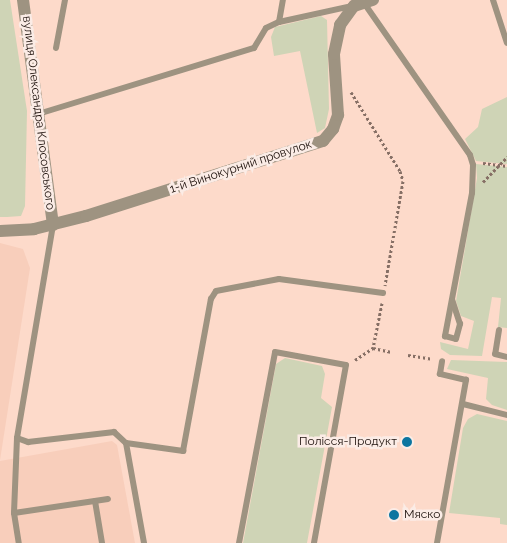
<!DOCTYPE html>
<meta charset="utf-8">
<style>
body{margin:0}
#map{position:relative;width:507px;height:543px;overflow:hidden;background:#fddaca;font-family:Raleway,sans-serif}
div>[style]{position:absolute}
.built>*{inset:0;background:#f8cebb}
.green>*{inset:0;background:#cfd4b6}
.path>*{height:3px;margin-top:-1.5px;transform-origin:0;background:repeating-linear-gradient(90deg,#866f65 0 2.5px,transparent 0 5px)}
.lane>*{height:6px;margin:-3px;padding:0 3px;transform-origin:3px;border-radius:3px;background:#9e9381}
.street>*{height:12px;margin:-6px;padding:0 6px;transform-origin:6px;border-radius:6px;background:#9e9381}
.dots>*{width:14px;height:14px;translate:-50% -50%;box-sizing:border-box;border:2px solid #fbece6;border-radius:50%}
span{translate:-50% -50%;white-space:nowrap;text-align:center;line-height:1.15;-webkit-text-stroke:5px #fbece6;paint-order:stroke}
.street-label{font-size:12px;color:#1c100b}
.poi-label{font-size:12px;color:#1c100b}
.right{translate:-100% -50%;text-align:right}
.left{translate:0 -50%;text-align:left}
</style>
<div id="map">
<div class="built">
<i style="clip-path:polygon(0 243px,23px 249px,30px 268px,0 460px)"></i>
<i style="clip-path:polygon(112px 441px,117px 445px,135px 543px,0 543px,0 461px)"></i>
</div>
<div class="green">
<i style="clip-path:polygon(0 0,10px 0,27px 111px,25px 206px,21px 216px,7px 217px,0 217px)"></i>
<i style="clip-path:polygon(321px 16px,327px 20px,329px 109px,325px 128px,317px 133px,300px 51px,274px 56px,271px 37px,275px 27px)"></i>
<i style="clip-path:polygon(507px 97px,507px 164px,476px 161px,465px 139px,478px 127px,482px 109px)"></i>
<i style="clip-path:polygon(476px 164px,507px 167px,507px 328px,498px 327px,501px 298px,492px 297px,482px 356px,450px 355px,441px 349px,440px 342px,468px 349px,474px 321px,461px 316px,456px 301px,477px 178px)"></i>
<i style="clip-path:polygon(285px 358px,322px 366px,325px 374px,321px 398px,332px 407px,307px 543px,243px 543px,276px 364px)"></i>
<i style="clip-path:polygon(451px 360px,507px 362px,507px 410px,492px 405px,486px 399px,488px 378px,447px 369px)"></i>
<i style="clip-path:polygon(477px 414px,507px 421px,507px 525px,500px 524px,500px 518px,449px 513px,463px 428px,468px 419px)"></i>
</div>
<div class="path">
<i style="left:351px;top:92px;width:93px;rotate:58.2deg"></i>
<i style="left:400px;top:171px;width:10px;rotate:73deg"></i>
<i style="left:403px;top:181px;width:106px;rotate:99.8deg"></i>
<i style="left:483px;top:163px;width:24px;rotate:7deg"></i>
<i style="left:483px;top:182px;width:35px;rotate:-46deg"></i>
<i style="left:382px;top:303px;width:46px;rotate:101.3deg"></i>
<i style="left:373px;top:348px;width:19px;rotate:12deg"></i>
<i style="left:408px;top:355px;width:24px;rotate:9deg"></i>
<i style="left:355px;top:360px;width:22px;rotate:-34deg"></i>
</div>
<div class="lane">
<i style="left:493px;top:0;width:45px;rotate:72deg"></i>
<i style="left:364px;top:3px;width:185px;rotate:55.1deg"></i>
<i style="left:470px;top:155px;width:10px;rotate:73deg"></i>
<i style="left:473px;top:165px;width:28px;rotate:92deg"></i>
<i style="left:472px;top:193px;width:146px;rotate:100.7deg"></i>
<i style="left:445px;top:336px;width:11px;rotate:15deg"></i>
<i style="left:456px;top:339px;width:16px;rotate:-75deg"></i>
<i style="left:460px;top:324px;width:25px;rotate:-108deg"></i>
<i style="left:279px;top:22px;width:22px;rotate:-80deg"></i>
<i style="left:56px;top:48px;width:49px;rotate:-79.4deg"></i>
<i style="left:38px;top:114px;width:226px;rotate:-17deg"></i>
<i style="left:254px;top:48px;width:23px;rotate:-59deg"></i>
<i style="left:266px;top:28px;width:14px;rotate:-25deg"></i>
<i style="left:279px;top:22px;width:75px;rotate:-12.4deg"></i>
<i style="left:53px;top:225px;width:216px;rotate:99.6deg"></i>
<i style="left:17px;top:438px;width:75px;rotate:92.3deg"></i>
<i style="left:14px;top:513px;width:95px;rotate:-8.5deg"></i>
<i style="left:499px;top:330px;width:24px;rotate:99deg"></i>
<i style="left:495px;top:354px;width:12px;rotate:14deg"></i>
<i style="left:463px;top:404px;width:45px;rotate:14deg"></i>
<i style="left:17px;top:438px;width:12px;rotate:20deg"></i>
<i style="left:28px;top:442px;width:87px;rotate:-6.6deg"></i>
<i style="left:114px;top:432px;width:16px;rotate:43deg"></i>
<i style="left:126px;top:443px;width:102px;rotate:79.8deg"></i>
<i style="left:126px;top:443px;width:58px;rotate:8deg"></i>
<i style="left:183px;top:451px;width:155px;rotate:-79.6deg"></i>
<i style="left:211px;top:299px;width:9px;rotate:-58deg"></i>
<i style="left:216px;top:291px;width:64px;rotate:-10.8deg"></i>
<i style="left:279px;top:279px;width:105px;rotate:7.7deg"></i>
<i style="left:95px;top:501px;width:43px;rotate:80.5deg"></i>
<i style="left:14px;top:513px;width:30px;rotate:81deg"></i>
<i style="left:239px;top:543px;width:194px;rotate:-79.3deg"></i>
<i style="left:275px;top:352px;width:72px;rotate:10.4deg"></i>
<i style="left:346px;top:365px;width:181px;rotate:100.2deg"></i>
<i style="left:437px;top:543px;width:166px;rotate:-79.9deg"></i>
<i style="left:466px;top:380px;width:27px;rotate:-167deg"></i>
<i style="left:440px;top:374px;width:13px;rotate:-81deg"></i>
</div>
<div class="street">
<i style="left:23px;top:0;width:227px;rotate:82.4deg"></i>
<i style="left:0;top:231px;width:34px;rotate:-3deg"></i>
<i style="left:34px;top:229px;width:54px;rotate:-14deg"></i>
<i style="left:86px;top:216px;width:249px;rotate:-17.6deg"></i>
<i style="left:323px;top:141px;width:16px;rotate:-50deg"></i>
<i style="left:333px;top:129px;width:15px;rotate:-70deg"></i>
<i style="left:338px;top:115px;width:61px;rotate:-93.8deg"></i>
<i style="left:334px;top:54px;width:30px;rotate:-78deg"></i>
<i style="left:340px;top:25px;width:24px;rotate:-54deg"></i>
<i style="left:354px;top:6px;width:20px;rotate:-18deg"></i>
</div>
<div class="dots">
<i style="left:407px;top:442px;background:#0c75a0"></i>
<i style="left:394px;top:515px;background:#0c75a0"></i>
</div>
<div class="street-label">
<span style="left:38px;top:113px;rotate:83deg">вулиця Олександра Клосовського</span>
<span style="left:241px;top:167px;rotate:-18deg">1-й Винокурний провулок</span>
</div>
<div class="poi-label">
<span class="right" style="left:397px;top:442px">Полісся-Продукт</span>
<span class="left" style="left:404px;top:515px">Мяско</span>
</div>
</div>
